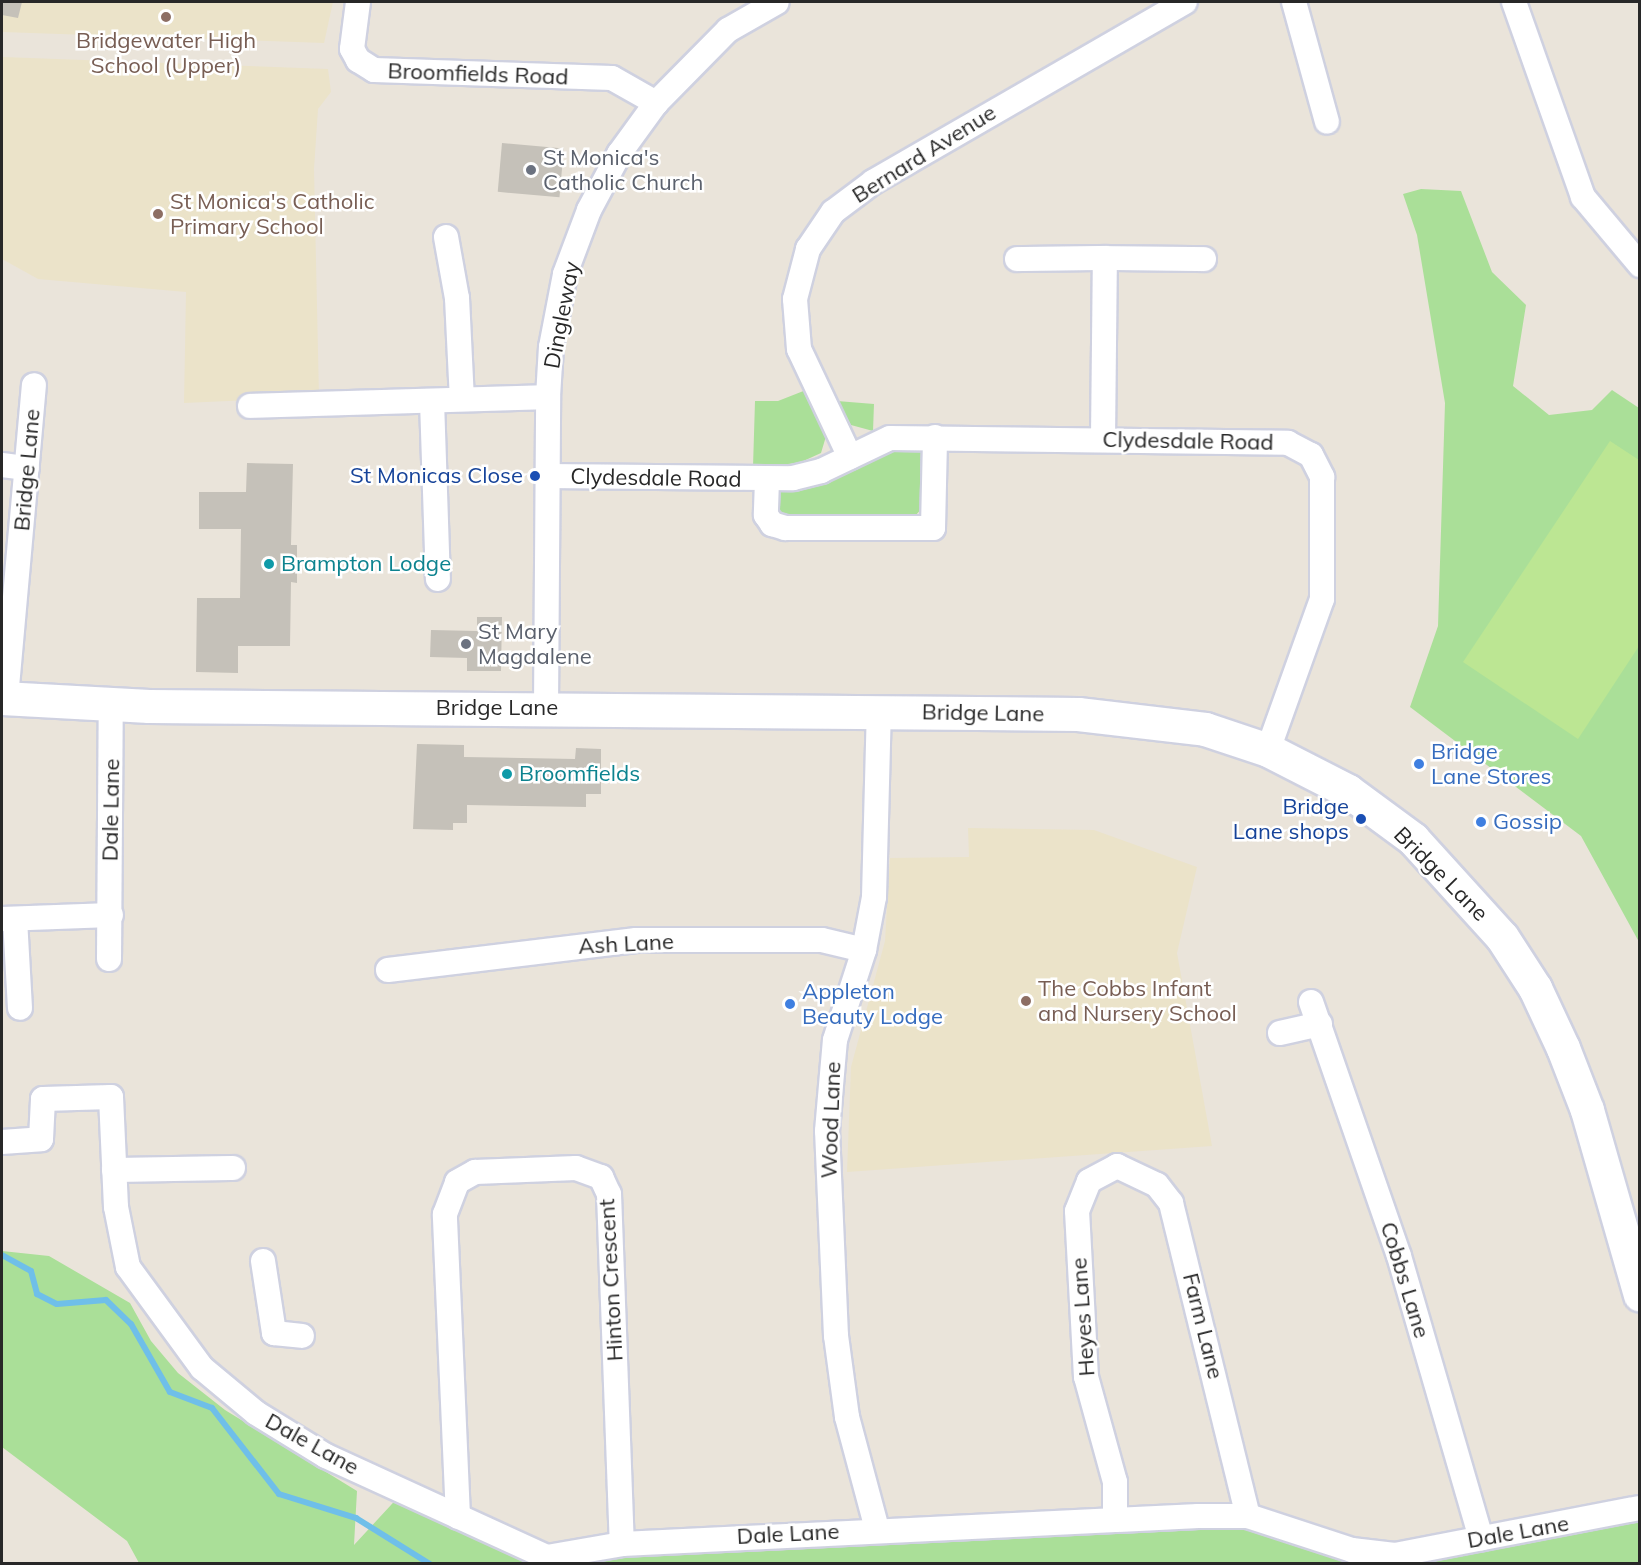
<!DOCTYPE html>
<style>
body{margin:0}
#map{position:relative;width:1641px;height:1565px;overflow:hidden;background:#eae4da;font-family:Mulish,sans-serif}
div>[style]{position:absolute}
.education>*{inset:0;background:#ebe3c9}
.green>*{inset:0;background:#aadf98}
.pitch>*{inset:0;background:#bce693}
.stream>*{height:6px;margin:-3px;padding:0 3px;transform-origin:3px;border-radius:3px;background:#6fbfe9}
.building>*{inset:0;background:#c5c1b9;transform-origin:0 0}
.roads{filter:drop-shadow(2px 0 #cfd1e0) drop-shadow(-2px 0 #cfd1e0) drop-shadow(0 2px #cfd1e0) drop-shadow(0 -2px #cfd1e0)}
.street>*{height:24px;margin:-12px;padding:0 12px;transform-origin:12px;border-radius:12px;background:#fff}
.secondary>*{height:33px;margin:-16.5px;padding:0 16.5px;transform-origin:16.5px;border-radius:16.5px;background:#fff}
.dots>*{width:16px;height:16px;translate:-50% -50%;box-sizing:border-box;border:3px solid #fff;border-radius:50%}
span{translate:-50% -50%;white-space:nowrap;text-align:center;line-height:1.15;-webkit-text-stroke:5px #fff;paint-order:stroke}
.education-label{font-size:22px;color:#785e54}
.left{translate:0 -50%;text-align:left}
.street-label{font-size:22px;color:#282828}
.worship-label{font-size:22px;color:#5b616d}
.transit-label{font-size:22px;color:#164399}
.right{translate:-100% -50%;text-align:right}
.culture-label{font-size:22px;color:#0d838f}
.shop-label{font-size:22px;color:#366cbe}
.frame{position:absolute;inset:0;border:3px solid #282828;pointer-events:none}
</style>
<div id="map">
<div class="education">
<i style="clip-path:polygon(2px 2px,333px 2px,324px 43px,2px 32px)"></i>
<i style="clip-path:polygon(2px 57px,328px 69px,331px 92px,318px 109px,314px 169px,319px 397px,184px 403px,186px 292px,38px 279px,2px 259px)"></i>
<i style="clip-path:polygon(968px 828px,1094px 830px,1197px 867px,1177px 953px,1212px 1146px,847px 1172px,851px 1067px,885px 941px,890px 858px,969px 857px)"></i>
</div>
<div class="green">
<i style="clip-path:polygon(1421px 189px,1461px 191px,1492px 272px,1526px 305px,1513px 386px,1549px 415px,1592px 410px,1612px 390px,1639px 408px,1639px 942px,1581px 836px,1410px 707px,1438px 626px,1445px 403px,1417px 235px,1403px 194px)"></i>
<i style="clip-path:polygon(806px 390px,827px 433px,821px 453px,799px 463px,753px 467px,755px 401px,778px 401px)"></i>
<i style="clip-path:polygon(837px 401px,874px 404px,873px 431px,851px 425px)"></i>
<i style="clip-path:polygon(898px 449px,924px 449px,924px 506px,915px 516px,790px 517px,778px 510px,775px 493px,816px 484px)"></i>
<i style="clip-path:polygon(2px 1251px,49px 1256px,130px 1303px,151px 1341px,178px 1373px,225px 1410px,357px 1491px,354px 1545px,403px 1492px,547px 1557px,1198px 1516px,1352px 1550px,1639px 1507px,1639px 1563px,139px 1563px,127px 1541px,2px 1447px)"></i>
</div>
<div class="pitch">
<i style="clip-path:polygon(1610px 441px,1639px 460px,1639px 646px,1578px 739px,1463px 662px)"></i>
</div>
<div class="stream">
<i style="left:2px;top:1255px;width:33px;rotate:29deg"></i>
<i style="left:31px;top:1271px;width:24px;rotate:75deg"></i>
<i style="left:37px;top:1294px;width:22px;rotate:27deg"></i>
<i style="left:57px;top:1304px;width:49px;rotate:-4.7deg"></i>
<i style="left:106px;top:1300px;width:35px;rotate:44deg"></i>
<i style="left:131px;top:1324px;width:78px;rotate:60.2deg"></i>
<i style="left:170px;top:1392px;width:45px;rotate:20.9deg"></i>
<i style="left:212px;top:1408px;width:109px;rotate:52.1deg"></i>
<i style="left:279px;top:1494px;width:81px;rotate:17.3deg"></i>
<i style="left:356px;top:1518px;width:87px;rotate:31.9deg"></i>
</div>
<div class="building">
<i style="clip-path:polygon(2px 2px,22px 2px,18px 18px,2px 15px)"></i>
<i style="left:502px;top:143px;width:62px;height:49px;rotate:5deg"></i>
<i style="clip-path:polygon(247px 463px,293px 464px,291px 545px,297px 545px,297px 583px,291px 582px,290px 646px,238px 646px,238px 673px,196px 672px,197px 598px,240px 598px,241px 529px,199px 529px,199px 492px,246px 492px)"></i>
<i style="clip-path:polygon(477px 617px,502px 617px,501px 671px,467px 671px,467px 658px,430px 657px,431px 630px,477px 631px)"></i>
<i style="clip-path:polygon(417px 744px,464px 745px,464px 757px,575px 759px,576px 748px,601px 749px,601px 794px,586px 794px,586px 807px,467px 805px,467px 823px,453px 823px,453px 830px,413px 829px)"></i>
</div>
<div class="roads">
<div class="street">
<i style="left:358px;top:2px;width:47px;rotate:97.3deg"></i>
<i style="left:352px;top:49px;width:13px;rotate:61deg"></i>
<i style="left:358px;top:60px;width:19px;rotate:32deg"></i>
<i style="left:374px;top:70px;width:238px;rotate:1.9deg"></i>
<i style="left:612px;top:78px;width:51px;rotate:29.6deg"></i>
<i style="left:1294px;top:2px;width:124px;rotate:74.6deg"></i>
<i style="left:1514px;top:2px;width:207px;rotate:70.5deg"></i>
<i style="left:1583px;top:197px;width:89px;rotate:50deg"></i>
<i style="left:446px;top:237px;width:62px;rotate:79.8deg"></i>
<i style="left:457px;top:298px;width:101px;rotate:87.2deg"></i>
<i style="left:1017px;top:259px;width:88px;rotate:-0.7deg"></i>
<i style="left:432px;top:401px;width:178px;rotate:88.1deg"></i>
<i style="left:250px;top:406px;width:298px;rotate:-1.7deg"></i>
<i style="left:1103px;top:439px;width:181px;rotate:-89.4deg"></i>
<i style="left:1105px;top:258px;width:99px;rotate:0.6deg"></i>
<i style="left:850px;top:457px;width:119px;rotate:-115.3deg"></i>
<i style="left:799px;top:349px;width:50px;rotate:-94.6deg"></i>
<i style="left:795px;top:299px;width:52px;rotate:-75.4deg"></i>
<i style="left:808px;top:249px;width:45px;rotate:-56deg"></i>
<i style="left:833px;top:212px;width:50px;rotate:-36.9deg"></i>
<i style="left:873px;top:182px;width:360px;rotate:-30deg"></i>
<i style="left:2px;top:465px;width:25px;rotate:7deg"></i>
<i style="left:546px;top:476px;width:247px;rotate:0.5deg"></i>
<i style="left:793px;top:478px;width:29px;rotate:-14deg"></i>
<i style="left:821px;top:471px;width:76px;rotate:-25.6deg"></i>
<i style="left:890px;top:438px;width:398px;rotate:0.7deg"></i>
<i style="left:1288px;top:443px;width:26px;rotate:28deg"></i>
<i style="left:1311px;top:455px;width:25px;rotate:63deg"></i>
<i style="left:1322px;top:477px;width:122px;rotate:90deg"></i>
<i style="left:1322px;top:599px;width:160px;rotate:109.7deg"></i>
<i style="left:767px;top:480px;width:35px;rotate:92deg"></i>
<i style="left:766px;top:515px;width:11px;rotate:56deg"></i>
<i style="left:772px;top:524px;width:14px;rotate:17deg"></i>
<i style="left:785px;top:528px;width:148px"></i>
<i style="left:933px;top:528px;width:91px;rotate:-88.7deg"></i>
<i style="left:6px;top:698px;width:314px;rotate:-84.9deg"></i>
<i style="left:546px;top:708px;width:311px;rotate:-89.6deg"></i>
<i style="left:548px;top:397px;width:50px;rotate:-86.6deg"></i>
<i style="left:551px;top:347px;width:74px;rotate:-79.1deg"></i>
<i style="left:565px;top:274px;width:68px;rotate:-69.4deg"></i>
<i style="left:589px;top:210px;width:64px;rotate:-61.8deg"></i>
<i style="left:619px;top:154px;width:63px;rotate:-54deg"></i>
<i style="left:656px;top:103px;width:103px;rotate:-45.4deg"></i>
<i style="left:728px;top:30px;width:56px;rotate:-29.7deg"></i>
<i style="left:2px;top:919px;width:109px;rotate:-2.1deg"></i>
<i style="left:15px;top:919px;width:89px;rotate:86.8deg"></i>
<i style="left:109px;top:959px;width:255px;rotate:-89.6deg"></i>
<i style="left:388px;top:970px;width:250px;rotate:-6.9deg"></i>
<i style="left:636px;top:940px;width:186px"></i>
<i style="left:822px;top:940px;width:43px;rotate:13.4deg"></i>
<i style="left:1311px;top:1002px;width:269px;rotate:70.9deg"></i>
<i style="left:1399px;top:1256px;width:294px;rotate:73.8deg"></i>
<i style="left:1280px;top:1033px;width:41px;rotate:-12.7deg"></i>
<i style="left:2px;top:1142px;width:39px;rotate:-4deg"></i>
<i style="left:41px;top:1139px;width:40px;rotate:-87.1deg"></i>
<i style="left:43px;top:1099px;width:68px;rotate:-1.7deg"></i>
<i style="left:111px;top:1097px;width:110px;rotate:87.4deg"></i>
<i style="left:116px;top:1207px;width:61px;rotate:78.7deg"></i>
<i style="left:128px;top:1267px;width:125px;rotate:53.8deg"></i>
<i style="left:202px;top:1368px;width:70px;rotate:39.8deg"></i>
<i style="left:256px;top:1413px;width:82px;rotate:31.6deg"></i>
<i style="left:326px;top:1456px;width:243px;rotate:24.6deg"></i>
<i style="left:547px;top:1557px;width:76px;rotate:-9.8deg"></i>
<i style="left:622px;top:1544px;width:577px;rotate:-2.78deg"></i>
<i style="left:1198px;top:1516px;width:50px"></i>
<i style="left:1248px;top:1516px;width:109px;rotate:18.1deg"></i>
<i style="left:1352px;top:1550px;width:43px;rotate:6.6deg"></i>
<i style="left:1395px;top:1555px;width:249px;rotate:-10.9deg"></i>
<i style="left:114px;top:1170px;width:119px;rotate:-1deg"></i>
<i style="left:263px;top:1261px;width:73px;rotate:81.3deg"></i>
<i style="left:274px;top:1333px;width:28px;rotate:6deg"></i>
<i style="left:458px;top:1517px;width:303px;rotate:-92.5deg"></i>
<i style="left:445px;top:1214px;width:34px;rotate:-69deg"></i>
<i style="left:457px;top:1182px;width:21px;rotate:-29deg"></i>
<i style="left:475px;top:1172px;width:101px;rotate:-2.3deg"></i>
<i style="left:576px;top:1168px;width:27px;rotate:20deg"></i>
<i style="left:601px;top:1177px;width:19px;rotate:65deg"></i>
<i style="left:609px;top:1194px;width:350px;rotate:87.9deg"></i>
<i style="left:1115px;top:1520px;width:38px;rotate:-90deg"></i>
<i style="left:1115px;top:1482px;width:109px;rotate:-105.4deg"></i>
<i style="left:1086px;top:1377px;width:166px;rotate:-93.1deg"></i>
<i style="left:1077px;top:1211px;width:32px;rotate:-68deg"></i>
<i style="left:1089px;top:1181px;width:32px;rotate:-28deg"></i>
<i style="left:1117px;top:1166px;width:44px;rotate:25.4deg"></i>
<i style="left:1157px;top:1185px;width:23px;rotate:52deg"></i>
<i style="left:1171px;top:1203px;width:322px;rotate:76.2deg"></i>
<i style="left:877px;top:1529px;width:116px;rotate:-105deg"></i>
<i style="left:847px;top:1417px;width:82px;rotate:-97.7deg"></i>
<i style="left:836px;top:1336px;width:205px;rotate:-92.5deg"></i>
<i style="left:827px;top:1131px;width:91px;rotate:-85deg"></i>
<i style="left:835px;top:1040px;width:95px;rotate:-72.1deg"></i>
<i style="left:864px;top:950px;width:54px;rotate:-79.3deg"></i>
<i style="left:874px;top:897px;width:185px;rotate:-88.5deg"></i>
</div>
<div class="secondary">
<i style="left:2px;top:698px;width:147px;rotate:3.1deg"></i>
<i style="left:149px;top:706px;width:929px;rotate:0.49deg"></i>
<i style="left:1078px;top:714px;width:128px;rotate:6.7deg"></i>
<i style="left:1205px;top:729px;width:66px;rotate:18.4deg"></i>
<i style="left:1268px;top:750px;width:90px;rotate:27.1deg"></i>
<i style="left:1348px;top:791px;width:81px;rotate:36.4deg"></i>
<i style="left:1413px;top:839px;width:132px;rotate:47.8deg"></i>
<i style="left:1502px;top:937px;width:61px;rotate:57.1deg"></i>
<i style="left:1535px;top:988px;width:66px;rotate:65deg"></i>
<i style="left:1563px;top:1048px;width:66px;rotate:68.8deg"></i>
<i style="left:1587px;top:1110px;width:192px;rotate:74deg"></i>
</div>
</div>
<div class="dots">
<i style="left:166px;top:17px;background:#8d6e63"></i>
<i style="left:531px;top:170px;background:#6b7280"></i>
<i style="left:158px;top:214px;background:#8d6e63"></i>
<i style="left:535px;top:476px;background:#1a4fb4"></i>
<i style="left:269px;top:564px;background:#0f9aa8"></i>
<i style="left:466px;top:644px;background:#6b7280"></i>
<i style="left:1419px;top:764px;background:#3f7fe0"></i>
<i style="left:507px;top:774px;background:#0f9aa8"></i>
<i style="left:1361px;top:819px;background:#1a4fb4"></i>
<i style="left:1481px;top:822px;background:#3f7fe0"></i>
<i style="left:1026px;top:1001px;background:#8d6e63"></i>
<i style="left:790px;top:1004px;background:#3f7fe0"></i>
</div>
<div class="education-label">
<span style="left:166px;top:53px">Bridgewater High<br>School (Upper)</span>
<span class="left" style="left:170px;top:214px">St Monica's Catholic<br>Primary School</span>
<span class="left" style="left:1038px;top:1001px">The Cobbs Infant<br>and Nursery School</span>
</div>
<div class="street-label">
<span style="left:478px;top:74px;rotate:2deg">Broomfields Road</span>
<span style="left:924px;top:154px;rotate:-32deg">Bernard Avenue</span>
<span style="left:562px;top:315px;rotate:-79deg">Dingleway</span>
<span style="left:1188px;top:441px;rotate:1deg">Clydesdale Road</span>
<span style="left:27px;top:470px;rotate:-85deg">Bridge Lane</span>
<span style="left:656px;top:478px;rotate:1deg">Clydesdale Road</span>
<span style="left:497px;top:708px">Bridge Lane</span>
<span style="left:983px;top:713px;rotate:1deg">Bridge Lane</span>
<span style="left:111px;top:810px;rotate:-89deg">Dale Lane</span>
<span style="left:1441px;top:874px;rotate:45deg">Bridge Lane</span>
<span style="left:626px;top:944px;rotate:-3deg">Ash Lane</span>
<span style="left:831px;top:1120px;rotate:-88deg">Wood Lane</span>
<span style="left:611px;top:1280px;rotate:-93deg">Hinton Crescent</span>
<span style="left:1405px;top:1280px;rotate:73deg">Cobbs Lane</span>
<span style="left:1083px;top:1317px;rotate:-94deg">Heyes Lane</span>
<span style="left:1203px;top:1326px;rotate:76deg">Farm Lane</span>
<span style="left:312px;top:1444px;rotate:29deg">Dale Lane</span>
<span style="left:1518px;top:1532px;rotate:-10deg">Dale Lane</span>
<span style="left:788px;top:1534px;rotate:-3deg">Dale Lane</span>
</div>
<div class="worship-label">
<span class="left" style="left:543px;top:170px">St Monica's<br>Catholic Church</span>
<span class="left" style="left:478px;top:644px">St Mary<br>Magdalene</span>
</div>
<div class="transit-label">
<span class="right" style="left:523px;top:476px">St Monicas Close</span>
<span class="right" style="left:1349px;top:819px">Bridge<br>Lane shops</span>
</div>
<div class="culture-label">
<span class="left" style="left:281px;top:564px">Brampton Lodge</span>
<span class="left" style="left:519px;top:774px">Broomfields</span>
</div>
<div class="shop-label">
<span class="left" style="left:1431px;top:764px">Bridge<br>Lane Stores</span>
<span class="left" style="left:1493px;top:822px">Gossip</span>
<span class="left" style="left:802px;top:1004px">Appleton<br>Beauty Lodge</span>
</div>
<div class="frame"></div>
</div>
